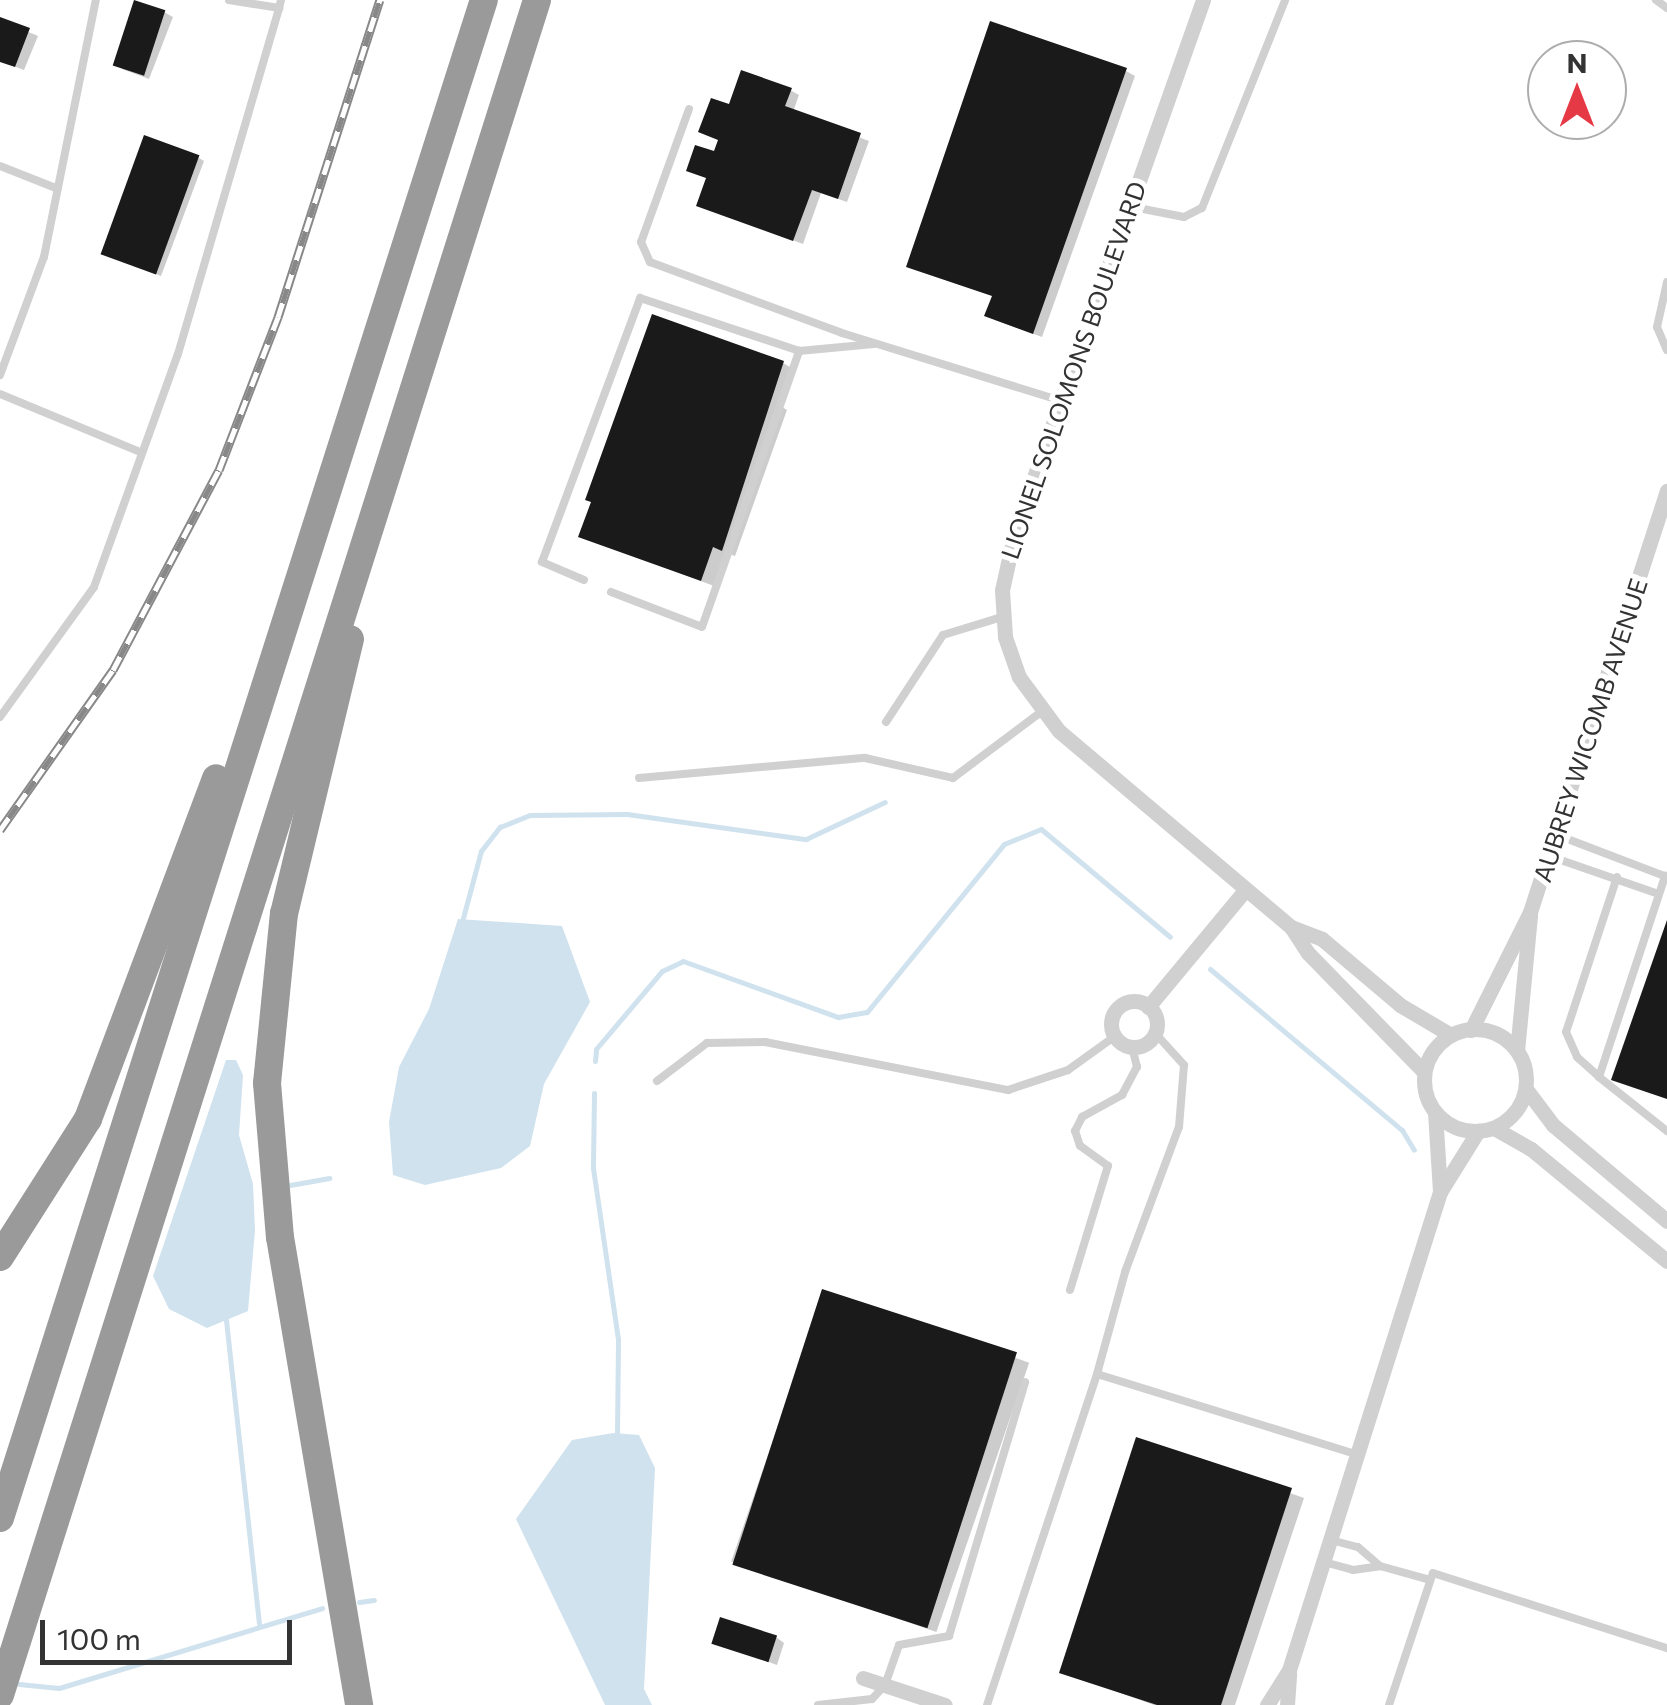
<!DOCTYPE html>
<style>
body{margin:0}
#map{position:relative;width:1667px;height:1705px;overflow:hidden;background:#fff;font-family:Commissioner,sans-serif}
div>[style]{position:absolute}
.water>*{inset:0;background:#cfe2ee}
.shadow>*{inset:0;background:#0003;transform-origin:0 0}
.stream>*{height:5px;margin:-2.5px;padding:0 2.5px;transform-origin:2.5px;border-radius:2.5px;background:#cfe2ee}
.building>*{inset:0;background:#1a1a1a;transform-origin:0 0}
.lane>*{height:8px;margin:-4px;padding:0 4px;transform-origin:4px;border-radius:4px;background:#d0d0d0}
.street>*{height:15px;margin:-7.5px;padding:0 7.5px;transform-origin:7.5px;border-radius:7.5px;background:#d0d0d0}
.street>.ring{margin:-7.5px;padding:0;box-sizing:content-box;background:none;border:15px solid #d0d0d0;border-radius:50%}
.highway>*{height:28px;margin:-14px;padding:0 14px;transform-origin:14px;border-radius:14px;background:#9a9a9a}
.rail>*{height:9px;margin-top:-4.5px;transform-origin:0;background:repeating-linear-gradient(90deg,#fff 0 15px,#888 0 30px);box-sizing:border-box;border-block:2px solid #888}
span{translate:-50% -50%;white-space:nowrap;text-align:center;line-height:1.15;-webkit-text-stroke:10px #fff;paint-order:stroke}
.street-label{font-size:25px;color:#333}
.north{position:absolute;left:1527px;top:40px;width:100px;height:100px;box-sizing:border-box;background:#fff;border:2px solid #adadad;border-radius:50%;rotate:0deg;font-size:28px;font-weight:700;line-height:40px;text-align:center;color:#333}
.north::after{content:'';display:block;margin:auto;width:35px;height:45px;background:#e63946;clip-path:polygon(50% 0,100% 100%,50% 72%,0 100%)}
.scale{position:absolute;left:40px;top:1620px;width:252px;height:45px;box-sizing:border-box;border:5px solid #333;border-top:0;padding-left:12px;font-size:30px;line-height:35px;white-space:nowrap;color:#333;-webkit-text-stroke:8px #fff;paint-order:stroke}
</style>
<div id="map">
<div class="water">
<i style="clip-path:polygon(458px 919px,562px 926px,590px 1002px,544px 1084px,530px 1146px,501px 1168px,425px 1185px,393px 1175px,389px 1122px,399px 1067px,429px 1009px)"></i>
<i style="clip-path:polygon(226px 1060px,236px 1060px,243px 1075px,239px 1135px,253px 1184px,255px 1230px,248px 1311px,207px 1328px,169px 1309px,153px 1276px)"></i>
<i style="clip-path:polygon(613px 1433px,639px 1435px,655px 1468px,644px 1689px,652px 1705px,605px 1705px,516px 1519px,572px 1440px)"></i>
</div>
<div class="shadow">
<i style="clip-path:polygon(164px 12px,173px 17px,149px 79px,122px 69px)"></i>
<i style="clip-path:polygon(0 20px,38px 36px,24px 70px,0 61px)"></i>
<i style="clip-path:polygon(1126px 71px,1135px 76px,1042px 337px,995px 320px)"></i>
<i style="clip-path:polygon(790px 90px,799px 95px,793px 112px,869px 141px,847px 202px,821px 193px,803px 244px,699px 205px,730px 107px)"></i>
<i style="clip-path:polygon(199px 158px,204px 161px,161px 276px,108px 256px)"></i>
<i style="clip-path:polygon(783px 363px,795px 370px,782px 407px,787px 410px,735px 556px,726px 553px,714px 586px,581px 536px)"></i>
<i style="left:824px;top:1292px;width:217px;height:285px;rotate:19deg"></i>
<i style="clip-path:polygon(1138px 1440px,1304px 1498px,1235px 1705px,1154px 1705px,1062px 1672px)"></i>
<i style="clip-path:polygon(776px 1637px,784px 1643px,777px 1665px,714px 1642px)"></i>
</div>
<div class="stream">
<i style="left:463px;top:918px;width:69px;rotate:-75deg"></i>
<i style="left:481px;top:851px;width:31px;rotate:-52deg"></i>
<i style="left:500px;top:827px;width:32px;rotate:-22deg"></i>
<i style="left:530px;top:815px;width:97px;rotate:-0.6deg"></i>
<i style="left:627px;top:814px;width:181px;rotate:8deg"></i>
<i style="left:806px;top:839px;width:87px;rotate:-25.1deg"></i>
<i style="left:1210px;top:969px;width:251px;rotate:40deg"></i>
<i style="left:1402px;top:1130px;width:23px;rotate:59deg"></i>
<i style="left:595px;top:1061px;width:12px;rotate:-85deg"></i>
<i style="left:596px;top:1049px;width:102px;rotate:-49.8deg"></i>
<i style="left:662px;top:971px;width:23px;rotate:-25deg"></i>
<i style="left:683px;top:961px;width:165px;rotate:19.9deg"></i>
<i style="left:838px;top:1017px;width:29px;rotate:-10deg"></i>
<i style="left:867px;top:1012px;width:217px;rotate:-50.8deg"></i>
<i style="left:1004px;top:844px;width:40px;rotate:-22deg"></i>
<i style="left:1041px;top:829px;width:168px;rotate:39.9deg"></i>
<i style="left:594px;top:1093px;width:75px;rotate:90.8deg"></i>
<i style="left:593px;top:1168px;width:174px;rotate:81.7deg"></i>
<i style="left:618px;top:1340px;width:97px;rotate:90.6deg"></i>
<i style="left:290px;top:1185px;width:40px;rotate:-10deg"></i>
<i style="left:226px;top:1320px;width:305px;rotate:83.8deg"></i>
<i style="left:359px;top:1602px;width:15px;rotate:-8deg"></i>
<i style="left:19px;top:1684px;width:40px;rotate:5.7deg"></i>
<i style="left:59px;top:1688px;width:275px;rotate:-16.9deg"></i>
</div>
<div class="building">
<i style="left:134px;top:0;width:33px;height:69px;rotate:18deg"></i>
<i style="clip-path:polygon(0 17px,30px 28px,15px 67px,0 62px)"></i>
<i style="clip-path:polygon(990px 21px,1127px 68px,1033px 334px,984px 316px,992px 296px,906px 267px)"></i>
<i style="clip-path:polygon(741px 70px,792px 88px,785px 106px,861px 133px,838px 199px,812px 190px,793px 241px,696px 206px,706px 178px,686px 171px,695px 145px,714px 151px,718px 140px,698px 132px,711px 98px,729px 104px)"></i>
<i style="left:144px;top:135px;width:59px;height:127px;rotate:20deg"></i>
<i style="clip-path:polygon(652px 314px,784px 361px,722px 551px,713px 547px,701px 581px,578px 537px,591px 502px,585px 500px)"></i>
<i style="clip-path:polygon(1667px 920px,1667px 1099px,1611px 1080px)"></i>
<i style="left:822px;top:1289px;width:205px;height:290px;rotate:18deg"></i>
<i style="clip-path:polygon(1136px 1437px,1292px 1488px,1221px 1705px,1157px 1705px,1059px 1673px)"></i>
<i style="left:720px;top:1617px;width:60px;height:28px;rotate:18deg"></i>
</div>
<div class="lane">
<i style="left:229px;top:0;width:51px;rotate:9.1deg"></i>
<i style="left:279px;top:8px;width:8px;rotate:-76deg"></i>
<i style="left:1656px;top:0;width:14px;rotate:36deg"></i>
<i style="left:689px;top:109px;width:141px;rotate:109.8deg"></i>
<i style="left:641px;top:242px;width:22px;rotate:66deg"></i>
<i style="left:650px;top:262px;width:205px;rotate:20.3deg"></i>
<i style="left:842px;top:333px;width:230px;rotate:17.2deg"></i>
<i style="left:0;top:166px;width:62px;rotate:21.6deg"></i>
<i style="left:1128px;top:206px;width:57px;rotate:11.1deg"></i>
<i style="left:1184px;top:217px;width:20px;rotate:-27deg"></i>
<i style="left:1202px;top:208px;width:224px;rotate:-68.2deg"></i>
<i style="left:1667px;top:282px;width:46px;rotate:102.5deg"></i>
<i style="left:1657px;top:327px;width:25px;rotate:67deg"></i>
<i style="left:0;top:375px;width:126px;rotate:-69.6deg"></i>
<i style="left:44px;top:257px;width:262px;rotate:-78.6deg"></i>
<i style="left:0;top:394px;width:152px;rotate:22.5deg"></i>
<i style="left:584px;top:580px;width:46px;rotate:-156.8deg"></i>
<i style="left:542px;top:562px;width:282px;rotate:-69.6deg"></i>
<i style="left:640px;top:298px;width:168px;rotate:18.4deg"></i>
<i style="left:799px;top:351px;width:75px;rotate:-5.3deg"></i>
<i style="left:611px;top:592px;width:97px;rotate:21deg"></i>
<i style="left:702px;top:627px;width:293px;rotate:-70.6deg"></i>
<i style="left:0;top:717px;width:160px;rotate:-54.1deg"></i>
<i style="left:94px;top:587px;width:248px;rotate:-70.2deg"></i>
<i style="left:178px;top:354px;width:360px;rotate:-73.7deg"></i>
<i style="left:886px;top:722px;width:104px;rotate:-56.8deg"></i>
<i style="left:943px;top:635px;width:62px;rotate:-17deg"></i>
<i style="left:639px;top:778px;width:227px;rotate:-5.1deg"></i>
<i style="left:865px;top:758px;width:90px;rotate:12.8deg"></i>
<i style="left:953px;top:778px;width:110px;rotate:-36.9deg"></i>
<i style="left:1557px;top:835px;width:118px;rotate:20.9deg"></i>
<i style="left:1549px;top:856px;width:116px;rotate:19.1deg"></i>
<i style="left:1617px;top:877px;width:163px;rotate:108.2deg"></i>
<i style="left:1566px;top:1032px;width:27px;rotate:66deg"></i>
<i style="left:1577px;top:1057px;width:30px;rotate:42deg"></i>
<i style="left:1599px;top:1077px;width:212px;rotate:-71.8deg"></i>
<i style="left:1599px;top:1077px;width:87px;rotate:38.5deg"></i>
<i style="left:657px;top:1081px;width:63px;rotate:-37.2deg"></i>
<i style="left:707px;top:1043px;width:58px;rotate:-1deg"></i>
<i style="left:765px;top:1042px;width:248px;rotate:11.2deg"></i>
<i style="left:1008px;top:1090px;width:63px;rotate:-18.4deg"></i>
<i style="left:1068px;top:1070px;width:57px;rotate:-35.7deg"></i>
<i style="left:1070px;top:1290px;width:130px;rotate:-73deg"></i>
<i style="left:1108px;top:1166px;width:34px;rotate:-144deg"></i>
<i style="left:1080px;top:1146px;width:16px;rotate:-108deg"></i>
<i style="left:1075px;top:1131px;width:16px;rotate:-63deg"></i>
<i style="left:1082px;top:1117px;width:46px;rotate:-28.8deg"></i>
<i style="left:1122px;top:1095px;width:32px;rotate:-62deg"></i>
<i style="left:1137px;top:1067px;width:21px;rotate:-104deg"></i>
<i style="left:1097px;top:1374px;width:106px;rotate:-74.6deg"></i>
<i style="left:1125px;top:1272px;width:155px;rotate:-69.6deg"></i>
<i style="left:1179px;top:1127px;width:62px;rotate:-85.4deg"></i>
<i style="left:1184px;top:1065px;width:43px;rotate:-132.2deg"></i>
<i style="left:1331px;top:1540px;width:28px;rotate:15deg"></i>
<i style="left:1358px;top:1547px;width:29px;rotate:41deg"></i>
<i style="left:1380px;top:1566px;width:49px;rotate:15.5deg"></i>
<i style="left:1324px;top:1562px;width:30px;rotate:15deg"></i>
<i style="left:1353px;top:1570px;width:27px;rotate:-8deg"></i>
<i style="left:818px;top:1705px;width:54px;rotate:-6.3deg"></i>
<i style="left:872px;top:1699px;width:19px;rotate:-47deg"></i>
<i style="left:885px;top:1685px;width:42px;rotate:-70.7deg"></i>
<i style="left:899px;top:1645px;width:51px;rotate:-10.2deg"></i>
<i style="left:949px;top:1636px;width:265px;rotate:-73.3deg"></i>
<i style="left:987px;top:1705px;width:349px;rotate:-71.6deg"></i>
<i style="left:1097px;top:1374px;width:273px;rotate:17.2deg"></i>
<i style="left:1389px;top:1705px;width:139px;rotate:-71.6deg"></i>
<i style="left:1433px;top:1573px;width:246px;rotate:17.8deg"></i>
</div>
<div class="street">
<i style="left:1203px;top:0;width:563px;rotate:109.5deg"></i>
<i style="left:1015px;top:531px;width:60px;rotate:102.4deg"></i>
<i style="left:1002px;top:590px;width:47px;rotate:86.3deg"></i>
<i style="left:1005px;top:637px;width:42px;rotate:70.7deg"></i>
<i style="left:1019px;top:677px;width:67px;rotate:53.5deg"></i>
<i style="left:1059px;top:731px;width:304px;rotate:40.2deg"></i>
<i style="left:1291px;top:927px;width:31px;rotate:57deg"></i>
<i style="left:1308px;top:953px;width:166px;rotate:45.7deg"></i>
<i style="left:1291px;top:927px;width:33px;rotate:21deg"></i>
<i style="left:1322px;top:939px;width:102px;rotate:40.2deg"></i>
<i style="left:1400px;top:1005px;width:59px;rotate:30.5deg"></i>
<i class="ring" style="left:1111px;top:1001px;width:31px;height:31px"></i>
<i style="left:1148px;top:1007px;width:153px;rotate:-50.3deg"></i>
<i class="ring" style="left:1424px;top:1029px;width:87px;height:87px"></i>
<i style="left:1471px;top:1030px;width:132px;rotate:-63.4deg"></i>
<i style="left:1530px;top:912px;width:443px;rotate:-72deg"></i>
<i style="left:1517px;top:1051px;width:136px;rotate:-84.5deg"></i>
<i style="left:1526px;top:1089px;width:45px;rotate:53.1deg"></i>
<i style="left:1553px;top:1125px;width:149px;rotate:40.1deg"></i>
<i style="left:1435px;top:1112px;width:80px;rotate:86.4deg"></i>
<i style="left:1494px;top:1128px;width:43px;rotate:29.6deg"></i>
<i style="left:1531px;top:1149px;width:176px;rotate:39.5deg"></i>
<i style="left:863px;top:1678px;width:86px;rotate:18.2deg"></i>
<i style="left:1267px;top:1705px;width:41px;rotate:-57.8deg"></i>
<i style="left:1289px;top:1670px;width:501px;rotate:-72.47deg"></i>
<i style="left:1440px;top:1192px;width:72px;rotate:-58.1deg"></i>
<i style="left:1287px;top:1705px;width:31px;rotate:-86deg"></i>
</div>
<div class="highway">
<i style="left:350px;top:639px;width:282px;rotate:103.5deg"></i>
<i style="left:284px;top:913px;width:171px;rotate:95.7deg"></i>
<i style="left:267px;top:1083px;width:155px;rotate:85.2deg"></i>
<i style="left:280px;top:1237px;width:475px;rotate:80.4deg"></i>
<i style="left:0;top:1257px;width:164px;rotate:-57.5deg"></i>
<i style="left:88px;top:1119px;width:364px;rotate:-69.4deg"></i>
<i style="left:0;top:1518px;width:1593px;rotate:-72.32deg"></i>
<i style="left:0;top:1695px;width:1778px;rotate:-72.42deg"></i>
</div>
<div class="rail">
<i style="left:0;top:830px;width:196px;rotate:-54.8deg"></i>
<i style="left:113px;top:670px;width:226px;rotate:-62.1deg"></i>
<i style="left:219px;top:470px;width:164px;rotate:-68.9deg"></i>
<i style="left:278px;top:317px;width:333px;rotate:-72.2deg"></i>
</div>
<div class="street-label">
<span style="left:1073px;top:370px;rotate:-71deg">LIONEL SOLOMONS BOULEVARD</span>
<span style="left:1590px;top:730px;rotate:-72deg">AUBREY WICOMB AVENUE</span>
</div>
<div class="north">N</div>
<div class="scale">100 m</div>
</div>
